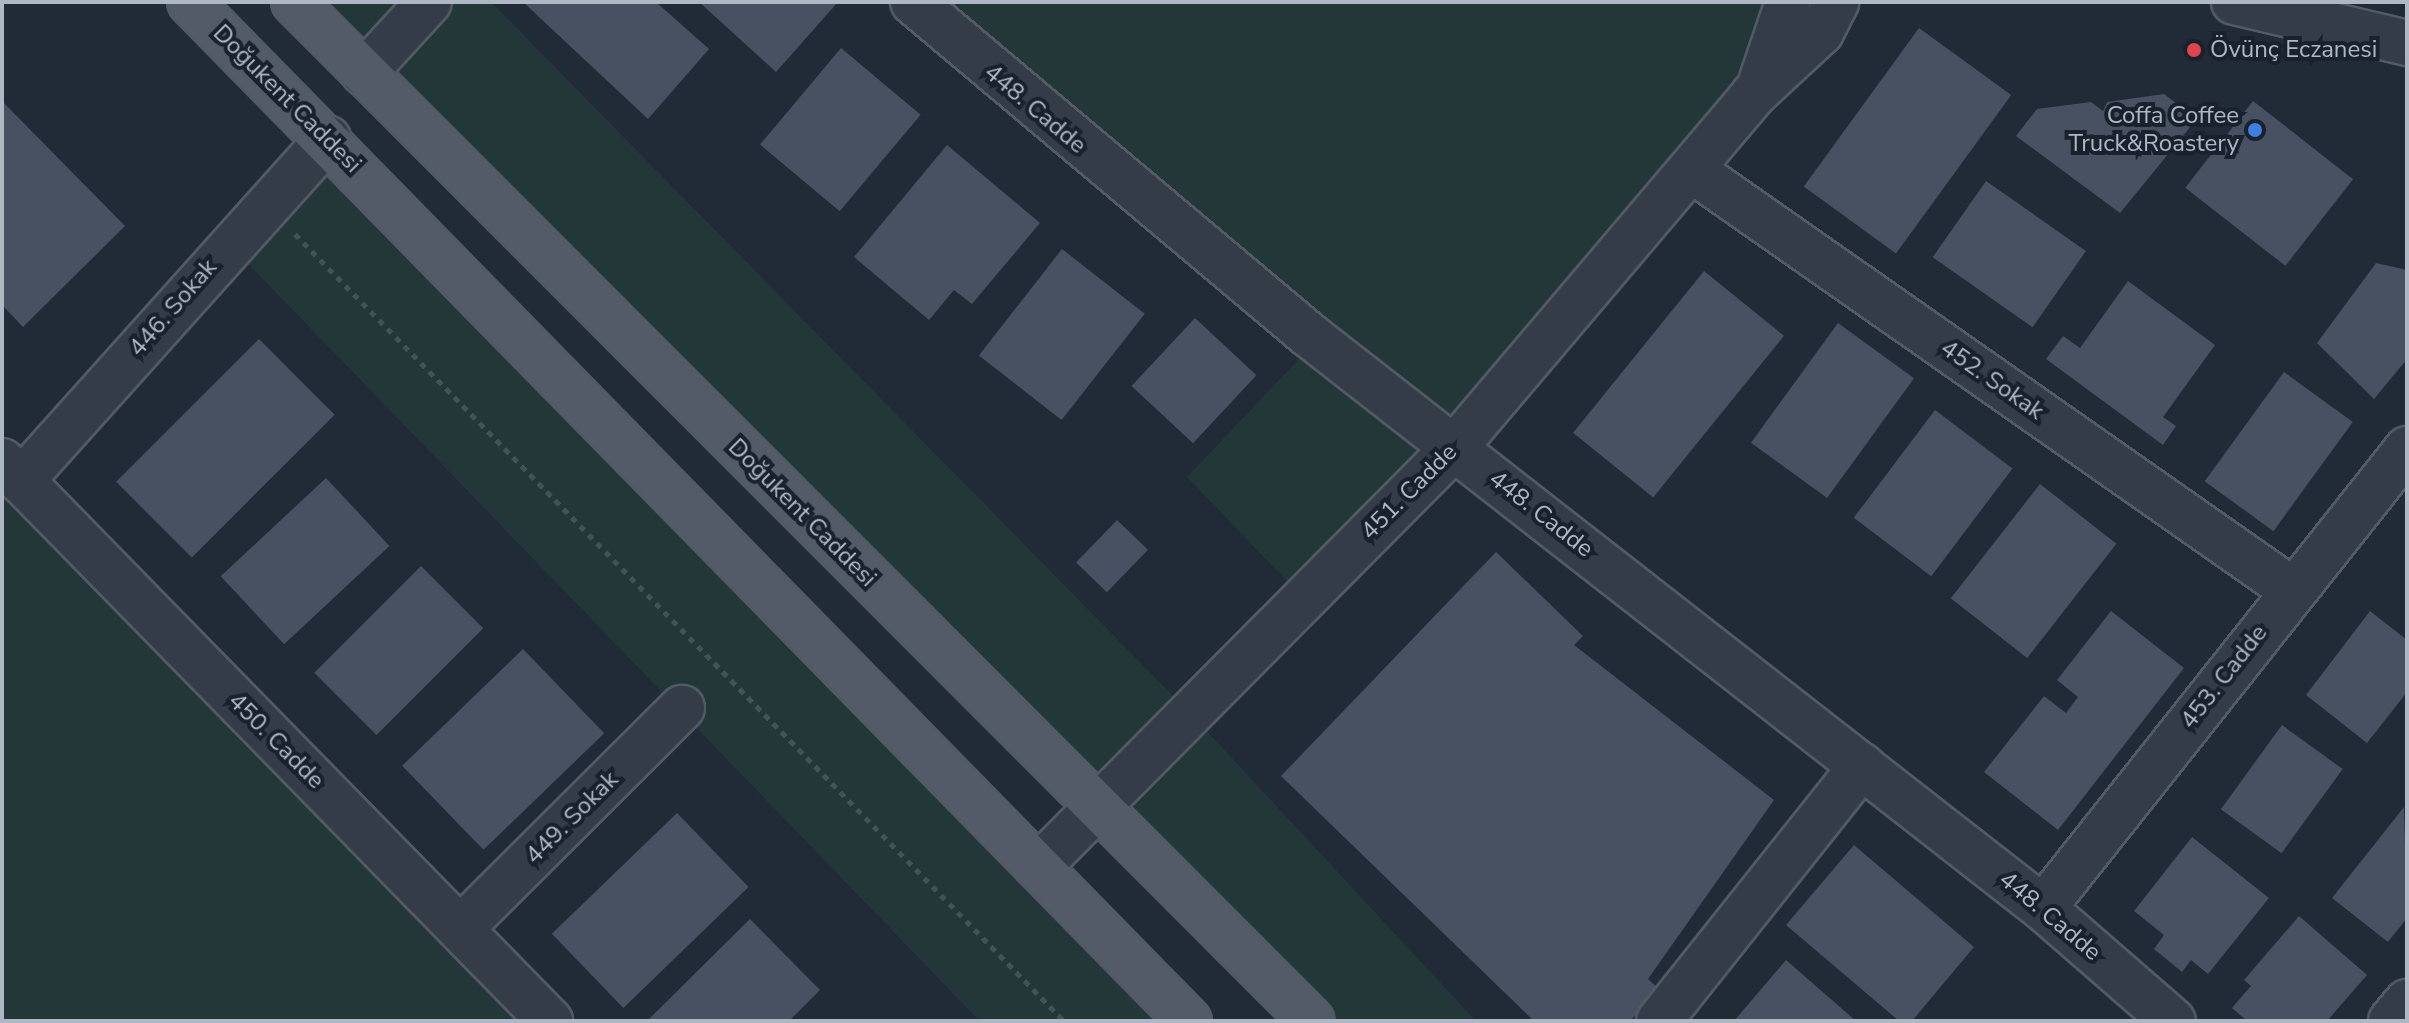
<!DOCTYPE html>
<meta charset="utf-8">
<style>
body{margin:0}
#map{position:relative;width:2409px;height:1023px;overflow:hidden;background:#212a37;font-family:"Nunito Sans",sans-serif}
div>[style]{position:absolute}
.green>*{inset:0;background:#233739;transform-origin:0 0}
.building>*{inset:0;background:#475161;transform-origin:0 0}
.path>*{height:5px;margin-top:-2.5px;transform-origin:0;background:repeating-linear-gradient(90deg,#405355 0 6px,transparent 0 12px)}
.roads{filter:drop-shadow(2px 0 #515a65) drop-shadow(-2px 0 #515a65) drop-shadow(0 2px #515a65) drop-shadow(0 -2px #515a65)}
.minor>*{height:44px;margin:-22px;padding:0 22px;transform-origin:22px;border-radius:22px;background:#343c47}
.major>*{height:44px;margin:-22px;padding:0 22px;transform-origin:22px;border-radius:22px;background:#525b67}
.dots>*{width:22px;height:22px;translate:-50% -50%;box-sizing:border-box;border:4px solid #19212c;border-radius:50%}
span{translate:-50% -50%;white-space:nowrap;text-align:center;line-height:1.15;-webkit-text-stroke:8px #19212c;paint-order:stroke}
.poi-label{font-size:24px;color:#aeb7c4}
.left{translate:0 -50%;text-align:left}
.right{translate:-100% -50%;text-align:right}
.street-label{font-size:24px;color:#aeb7c4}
.frame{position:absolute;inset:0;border:4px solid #aeb7c4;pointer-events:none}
</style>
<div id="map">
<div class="green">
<i style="clip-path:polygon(294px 2px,491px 2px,1191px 714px,1476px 1021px,1312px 1021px)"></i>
<i style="clip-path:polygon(913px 2px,1788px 2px,1783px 28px,1304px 599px,1187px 477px,1313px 344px)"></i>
<i style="left:328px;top:139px;width:1233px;height:144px;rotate:46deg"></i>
<i style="clip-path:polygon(2px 461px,550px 1021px,2px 1021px)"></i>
</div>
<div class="building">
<i style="clip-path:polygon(523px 2px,656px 2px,709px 49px,648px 119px)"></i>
<i style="clip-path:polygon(699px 2px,838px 2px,776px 72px)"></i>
<i style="left:1919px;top:28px;width:114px;height:196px;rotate:36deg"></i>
<i style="left:841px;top:48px;width:104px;height:126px;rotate:40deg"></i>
<i style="clip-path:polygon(2164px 94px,2188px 112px,2191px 126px,2120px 213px,2016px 136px,2037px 109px,2091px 102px,2103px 111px,2107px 102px)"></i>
<i style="clip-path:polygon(2px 101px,125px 226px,23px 327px,2px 305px)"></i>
<i style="left:2253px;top:101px;width:127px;height:110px;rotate:38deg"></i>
<i style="clip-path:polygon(947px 145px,1040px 223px,972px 304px,954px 290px,929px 320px,854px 257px)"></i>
<i style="left:1986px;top:181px;width:122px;height:93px;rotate:35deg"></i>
<i style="left:1062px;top:249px;width:105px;height:135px;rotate:38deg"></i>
<i style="clip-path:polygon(2376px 263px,2407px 270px,2407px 359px,2374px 399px,2317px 343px)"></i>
<i style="left:1704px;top:271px;width:103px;height:208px;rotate:39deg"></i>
<i style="clip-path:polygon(2128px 281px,2215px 345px,2163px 417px,2176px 426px,2163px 445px,2046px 359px,2063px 336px,2080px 348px)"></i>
<i style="left:1195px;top:318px;width:84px;height:93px;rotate:43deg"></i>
<i style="left:1838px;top:323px;width:94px;height:148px;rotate:36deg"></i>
<i style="left:259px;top:339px;width:107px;height:202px;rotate:45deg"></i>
<i style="left:2284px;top:372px;width:85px;height:135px;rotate:36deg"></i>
<i style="left:1935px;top:410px;width:97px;height:135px;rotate:37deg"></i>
<i style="left:326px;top:478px;width:93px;height:144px;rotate:47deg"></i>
<i style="left:2040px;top:484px;width:97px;height:145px;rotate:38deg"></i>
<i style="left:1117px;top:520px;width:43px;height:59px;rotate:44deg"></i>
<i style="clip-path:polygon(1496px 552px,1583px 636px,1574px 645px,1774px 800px,1648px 979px,1660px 990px,1630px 1021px,1534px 1021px,1281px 776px)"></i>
<i style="left:421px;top:566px;width:88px;height:151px;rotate:45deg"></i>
<i style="clip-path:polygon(2111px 611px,2184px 668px,2058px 830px,1984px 772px,2044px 696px,2066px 713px,2078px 697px,2057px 680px)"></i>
<i style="clip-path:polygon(2370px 611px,2407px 640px,2407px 692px,2367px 743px,2306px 695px)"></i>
<i style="left:523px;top:649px;width:117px;height:168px;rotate:46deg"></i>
<i style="left:2282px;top:725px;width:75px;height:104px;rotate:36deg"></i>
<i style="clip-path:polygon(2404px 807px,2407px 918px,2388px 942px,2332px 898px)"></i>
<i style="left:677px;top:813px;width:103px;height:174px;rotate:46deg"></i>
<i style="clip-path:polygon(2192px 837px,2269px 898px,2208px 974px,2191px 960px,2182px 972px,2154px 949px,2164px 935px,2134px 911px)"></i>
<i style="clip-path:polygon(1854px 845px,1974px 947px,1912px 1021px,1899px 1021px,1786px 925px)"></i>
<i style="clip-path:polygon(2299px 916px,2367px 975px,2327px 1021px,2247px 1021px,2232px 1008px,2251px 986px,2244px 980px)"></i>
<i style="clip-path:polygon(750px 919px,820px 990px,789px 1021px,647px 1021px)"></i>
<i style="clip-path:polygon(1786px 960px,1856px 1021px,1734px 1021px)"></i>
</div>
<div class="path">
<i style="left:295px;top:234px;width:1100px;rotate:45.66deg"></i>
</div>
<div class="roads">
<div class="minor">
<i style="left:913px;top:2px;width:517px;rotate:40.06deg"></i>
<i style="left:1309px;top:335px;width:931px;rotate:37.98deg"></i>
<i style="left:2043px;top:908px;width:172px;rotate:41deg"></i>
<i style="left:2234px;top:2px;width:178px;rotate:13.3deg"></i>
<i style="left:364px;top:73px;width:96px;rotate:-47.5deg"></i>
<i style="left:1762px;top:79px;width:81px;rotate:-71.3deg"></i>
<i style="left:1692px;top:170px;width:732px;rotate:34.99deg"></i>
<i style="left:2px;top:461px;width:784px;rotate:45.62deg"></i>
<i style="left:21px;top:481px;width:460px;rotate:-48.1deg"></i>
<i style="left:1039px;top:866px;width:590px;rotate:-45.21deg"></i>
<i style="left:1455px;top:447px;width:461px;rotate:-49.7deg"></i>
<i style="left:1753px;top:95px;width:93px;rotate:-42.8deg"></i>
<i style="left:1821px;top:32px;width:34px;rotate:-63deg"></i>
<i style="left:2043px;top:908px;width:586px;rotate:-51.58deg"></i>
<i style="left:461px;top:928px;width:312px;rotate:-44.9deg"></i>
<i style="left:1659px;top:1021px;width:326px;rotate:-51.5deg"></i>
<i style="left:2391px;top:1021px;width:25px;rotate:-50deg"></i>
</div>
<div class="major">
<i style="left:190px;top:2px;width:1427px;rotate:45.57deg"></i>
<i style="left:294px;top:2px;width:1440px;rotate:45.03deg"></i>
</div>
</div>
<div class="dots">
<i style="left:2194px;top:50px;background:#e0444e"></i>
<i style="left:2255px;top:130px;background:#3f7fe0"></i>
</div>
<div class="poi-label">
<span class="left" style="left:2210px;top:50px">Övünç Eczanesi</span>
<span class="right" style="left:2239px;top:130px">Coffa Coffee<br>Truck&amp;Roastery</span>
</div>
<div class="street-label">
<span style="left:287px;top:99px;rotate:45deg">Doğukent Caddesi</span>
<span style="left:1035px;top:109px;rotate:40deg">448. Cadde</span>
<span style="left:173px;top:308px;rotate:-49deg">446. Sokak</span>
<span style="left:1992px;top:380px;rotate:35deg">452. Sokak</span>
<span style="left:1409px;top:492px;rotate:-45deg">451. Cadde</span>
<span style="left:802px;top:513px;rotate:45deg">Doğukent Caddesi</span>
<span style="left:1541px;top:514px;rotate:38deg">448. Cadde</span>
<span style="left:2224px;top:677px;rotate:-52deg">453. Cadde</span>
<span style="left:276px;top:741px;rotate:45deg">450. Cadde</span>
<span style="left:572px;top:818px;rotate:-45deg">449. Sokak</span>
<span style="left:2050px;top:916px;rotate:40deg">448. Cadde</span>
</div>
<div class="frame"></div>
</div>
